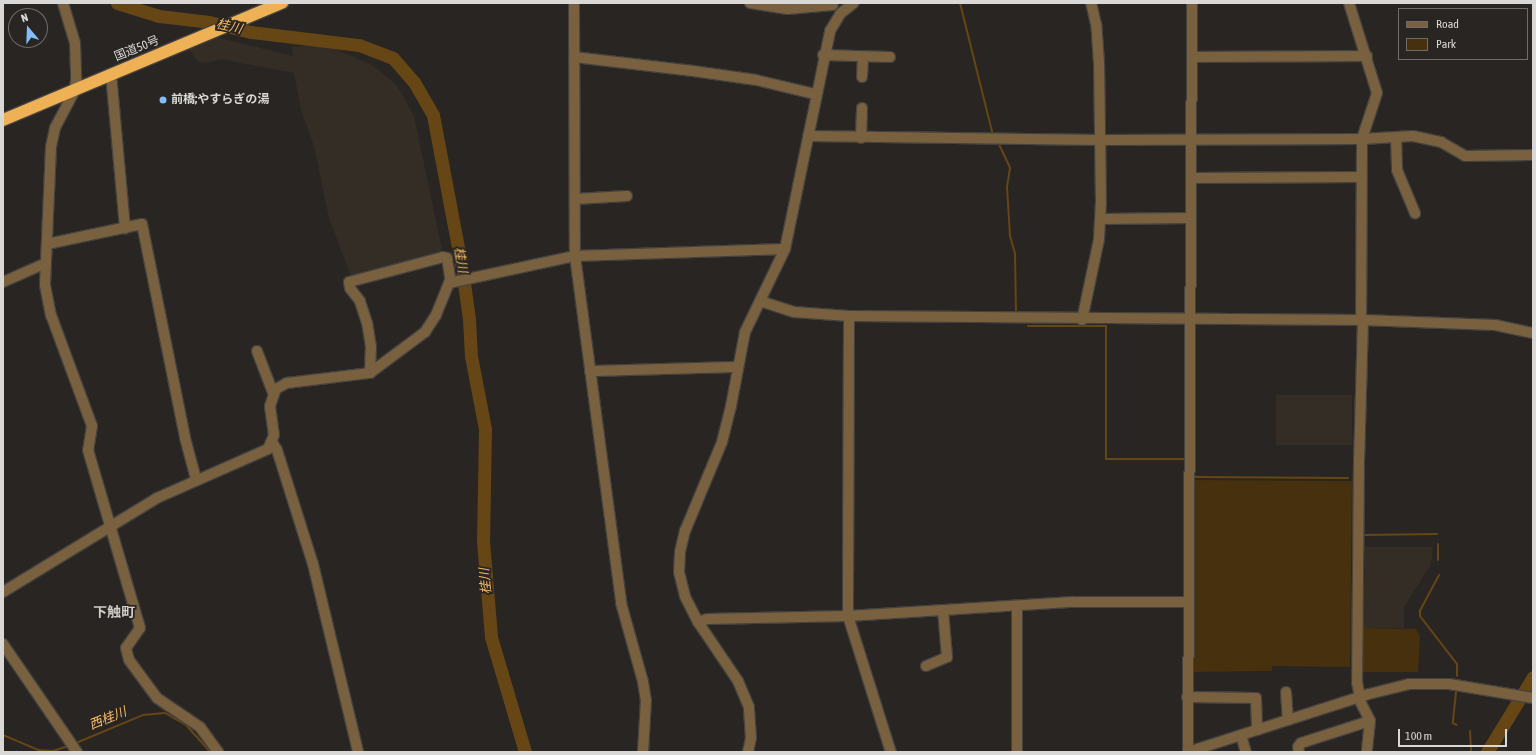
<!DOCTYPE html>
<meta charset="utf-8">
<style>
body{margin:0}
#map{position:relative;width:1536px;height:755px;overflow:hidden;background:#282522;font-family:"Asap Condensed","Noto Sans JP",sans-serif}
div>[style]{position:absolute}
.built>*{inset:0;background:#342d26;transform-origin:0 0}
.green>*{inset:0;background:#46300d}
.stream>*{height:2px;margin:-1px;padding:0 1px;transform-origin:1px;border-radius:1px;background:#664614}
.river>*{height:13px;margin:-6.5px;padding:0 6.5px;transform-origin:6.5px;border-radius:6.5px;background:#664614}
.roads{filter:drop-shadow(1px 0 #44423f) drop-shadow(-1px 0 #44423f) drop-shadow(0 1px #44423f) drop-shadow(0 -1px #44423f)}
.minor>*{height:10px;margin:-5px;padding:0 5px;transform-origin:5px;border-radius:5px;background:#79613f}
.highway>*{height:12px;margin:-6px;padding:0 6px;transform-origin:6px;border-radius:6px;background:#eeb156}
.dots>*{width:11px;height:11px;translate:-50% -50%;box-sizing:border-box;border:2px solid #282522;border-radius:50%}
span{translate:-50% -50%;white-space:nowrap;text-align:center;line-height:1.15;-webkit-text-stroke:3.5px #282522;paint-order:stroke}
.street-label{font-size:12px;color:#dad8d6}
.poi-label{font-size:12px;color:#dad8d6;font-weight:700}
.left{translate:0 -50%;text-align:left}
.water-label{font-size:13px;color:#fabd64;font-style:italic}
.quarter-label{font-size:14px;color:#d1cec9;font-weight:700}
.frame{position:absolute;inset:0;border:4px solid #dad8d6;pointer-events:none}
.legend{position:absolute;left:1398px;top:8px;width:130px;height:52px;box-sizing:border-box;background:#282522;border:1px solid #6f6d6a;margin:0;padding:5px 7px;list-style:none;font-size:12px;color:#dad8d6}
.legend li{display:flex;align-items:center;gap:8px;height:20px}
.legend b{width:20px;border:1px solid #6f6d6a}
.north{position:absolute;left:8px;top:8px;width:40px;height:40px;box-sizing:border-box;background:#282522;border:1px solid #6f6d6a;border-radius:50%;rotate:341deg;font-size:11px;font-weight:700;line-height:16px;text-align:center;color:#dad8d6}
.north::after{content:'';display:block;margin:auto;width:14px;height:18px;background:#80bdfa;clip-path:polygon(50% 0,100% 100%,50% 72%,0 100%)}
.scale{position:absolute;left:1398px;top:729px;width:109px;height:18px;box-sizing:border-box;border:2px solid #dad8d6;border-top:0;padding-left:5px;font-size:12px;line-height:14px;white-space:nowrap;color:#dad8d6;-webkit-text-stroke:3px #282522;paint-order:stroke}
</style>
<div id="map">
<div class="built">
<i style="clip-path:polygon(215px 37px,293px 56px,292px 47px,317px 45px,333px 48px,372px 65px,396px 84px,414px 116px,443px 254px,352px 279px,329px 218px,314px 146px,301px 110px,294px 73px,221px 59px,207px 63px,198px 62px,189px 49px)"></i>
<i style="left:1276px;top:395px;width:76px;height:50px"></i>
<i style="clip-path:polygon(1365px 547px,1433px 547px,1431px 564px,1404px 607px,1404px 628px,1363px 628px)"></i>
</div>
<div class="green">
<i style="clip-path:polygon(1192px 480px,1352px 481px,1350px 667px,1272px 666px,1272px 671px,1192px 672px)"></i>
<i style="clip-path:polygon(1363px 628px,1416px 629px,1420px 636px,1418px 672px,1363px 672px)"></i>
</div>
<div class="stream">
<i style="left:960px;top:3px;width:136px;rotate:76deg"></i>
<i style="left:998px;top:142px;width:29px;rotate:65deg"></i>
<i style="left:1010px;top:168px;width:19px;rotate:99deg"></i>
<i style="left:1007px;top:187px;width:49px;rotate:86.5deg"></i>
<i style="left:1010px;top:236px;width:19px;rotate:74deg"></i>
<i style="left:1015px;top:254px;width:59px;rotate:89deg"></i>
<i style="left:1028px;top:326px;width:78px"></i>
<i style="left:1106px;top:326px;width:133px;rotate:90deg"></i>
<i style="left:1106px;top:459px;width:78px"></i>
<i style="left:1193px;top:474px;width:4px;rotate:45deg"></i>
<i style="left:1196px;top:477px;width:152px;rotate:0.4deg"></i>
<i style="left:1363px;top:524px;width:47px;rotate:-88.8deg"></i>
<i style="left:1363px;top:535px;width:74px;rotate:-0.8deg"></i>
<i style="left:1438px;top:544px;width:16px;rotate:90deg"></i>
<i style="left:1439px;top:575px;width:40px;rotate:118deg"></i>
<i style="left:1420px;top:610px;width:6px;rotate:90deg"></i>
<i style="left:1420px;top:616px;width:61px;rotate:52.4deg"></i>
<i style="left:1457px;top:664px;width:12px;rotate:90deg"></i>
<i style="left:1456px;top:692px;width:31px;rotate:96deg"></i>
<i style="left:1453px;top:723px;width:4px;rotate:27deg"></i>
<i style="left:1470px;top:731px;width:21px;rotate:87deg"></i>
<i style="left:3px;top:735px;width:38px;rotate:23deg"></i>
<i style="left:38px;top:750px;width:15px;rotate:4deg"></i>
<i style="left:53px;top:751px;width:16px;rotate:-18deg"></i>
<i style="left:76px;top:743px;width:73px;rotate:-22.7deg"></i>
<i style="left:143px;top:715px;width:22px;rotate:-5deg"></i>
<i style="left:165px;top:713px;width:24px;rotate:30deg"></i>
<i style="left:186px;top:725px;width:36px;rotate:48deg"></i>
</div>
<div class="river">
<i style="left:117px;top:3px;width:44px;rotate:17.2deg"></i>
<i style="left:159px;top:16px;width:50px;rotate:6.8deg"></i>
<i style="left:209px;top:22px;width:43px;rotate:13.4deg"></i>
<i style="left:251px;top:32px;width:109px;rotate:6.9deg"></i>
<i style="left:359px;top:45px;width:36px;rotate:21deg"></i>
<i style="left:393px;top:58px;width:32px;rotate:49deg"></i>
<i style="left:414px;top:82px;width:38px;rotate:60deg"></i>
<i style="left:433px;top:115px;width:157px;rotate:79.3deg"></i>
<i style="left:462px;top:269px;width:50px;rotate:82deg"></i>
<i style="left:469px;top:319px;width:37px;rotate:87deg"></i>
<i style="left:471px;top:356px;width:74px;rotate:79.1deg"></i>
<i style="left:485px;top:429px;width:112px;rotate:91deg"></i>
<i style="left:483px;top:541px;width:96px;rotate:85.2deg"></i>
<i style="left:491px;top:637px;width:120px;rotate:73.5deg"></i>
<i style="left:1487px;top:752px;width:88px;rotate:-58.5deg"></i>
</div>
<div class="roads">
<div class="minor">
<i style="left:63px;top:3px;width:42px;rotate:73.3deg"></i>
<i style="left:75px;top:43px;width:37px;rotate:88deg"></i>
<i style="left:76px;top:80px;width:10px;rotate:96deg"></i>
<i style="left:75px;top:90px;width:43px;rotate:117.8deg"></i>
<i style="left:55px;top:128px;width:19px;rotate:102deg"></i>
<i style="left:51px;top:147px;width:138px;rotate:92.5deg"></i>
<i style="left:45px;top:285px;width:31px;rotate:79deg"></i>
<i style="left:51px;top:315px;width:118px;rotate:69.7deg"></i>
<i style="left:92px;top:426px;width:24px;rotate:99deg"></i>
<i style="left:88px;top:450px;width:181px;rotate:73.7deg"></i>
<i style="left:139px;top:624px;width:4px;rotate:76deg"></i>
<i style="left:140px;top:628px;width:24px;rotate:125deg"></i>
<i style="left:126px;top:648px;width:12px;rotate:76deg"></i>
<i style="left:129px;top:660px;width:47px;rotate:53.6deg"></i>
<i style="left:157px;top:698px;width:52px;rotate:34deg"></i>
<i style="left:200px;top:727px;width:31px;rotate:54deg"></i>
<i style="left:574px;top:3px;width:253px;rotate:89.8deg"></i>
<i style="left:575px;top:256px;width:350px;rotate:82.4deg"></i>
<i style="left:621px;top:603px;width:82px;rotate:74.4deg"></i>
<i style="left:643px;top:682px;width:18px;rotate:81deg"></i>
<i style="left:646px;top:700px;width:52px;rotate:93.3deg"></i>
<i style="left:750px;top:3px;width:38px;rotate:9deg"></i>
<i style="left:788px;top:9px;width:45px;rotate:-5.1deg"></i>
<i style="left:1349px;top:3px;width:94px;rotate:72.7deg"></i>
<i style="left:1377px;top:93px;width:48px;rotate:108.1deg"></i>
<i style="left:1362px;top:139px;width:182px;rotate:90.3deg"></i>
<i style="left:823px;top:55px;width:67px;rotate:1.7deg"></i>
<i style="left:574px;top:57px;width:120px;rotate:6.7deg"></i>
<i style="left:693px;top:71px;width:64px;rotate:8.1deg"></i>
<i style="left:756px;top:80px;width:61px;rotate:13.3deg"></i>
<i style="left:1192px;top:57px;width:175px;rotate:-0.3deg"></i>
<i style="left:111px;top:74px;width:155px;rotate:84.8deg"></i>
<i style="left:862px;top:77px;width:20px;rotate:-87deg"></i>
<i style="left:808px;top:136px;width:292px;rotate:0.8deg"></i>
<i style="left:1100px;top:140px;width:262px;rotate:-0.2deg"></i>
<i style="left:1362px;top:139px;width:51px;rotate:-3.4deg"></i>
<i style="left:1413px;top:136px;width:29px;rotate:12deg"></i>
<i style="left:1441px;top:142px;width:28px;rotate:30deg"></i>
<i style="left:1465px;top:156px;width:66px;rotate:-0.9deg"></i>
<i style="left:1396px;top:137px;width:33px;rotate:88deg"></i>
<i style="left:1397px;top:170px;width:47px;rotate:67.3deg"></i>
<i style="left:861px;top:138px;width:30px;rotate:-88deg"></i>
<i style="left:1191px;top:178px;width:171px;rotate:-0.3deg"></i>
<i style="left:575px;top:199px;width:52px;rotate:-3.3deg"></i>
<i style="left:1101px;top:219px;width:89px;rotate:-0.6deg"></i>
<i style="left:47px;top:244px;width:97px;rotate:-11.9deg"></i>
<i style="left:142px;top:224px;width:218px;rotate:78.6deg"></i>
<i style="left:185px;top:438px;width:42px;rotate:75deg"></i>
<i style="left:3px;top:282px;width:47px;rotate:-23.8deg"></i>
<i style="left:760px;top:301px;width:36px;rotate:18deg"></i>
<i style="left:794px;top:312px;width:55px;rotate:4.2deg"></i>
<i style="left:849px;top:316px;width:514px;rotate:0.45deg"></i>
<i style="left:1363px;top:320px;width:132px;rotate:2.2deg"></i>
<i style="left:1495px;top:325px;width:39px;rotate:12deg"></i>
<i style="left:849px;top:316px;width:300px;rotate:90.2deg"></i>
<i style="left:848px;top:616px;width:143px;rotate:72.5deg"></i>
<i style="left:1082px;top:320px;width:83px;rotate:-78.1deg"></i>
<i style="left:1099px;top:239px;width:35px;rotate:-87deg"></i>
<i style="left:1101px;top:204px;width:141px;rotate:-90.8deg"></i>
<i style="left:1099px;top:63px;width:39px;rotate:-94deg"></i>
<i style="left:1096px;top:24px;width:22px;rotate:-103deg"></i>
<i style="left:1363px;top:320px;width:139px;rotate:91.6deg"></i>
<i style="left:1359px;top:459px;width:223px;rotate:90.5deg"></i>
<i style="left:1357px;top:682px;width:21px;rotate:79deg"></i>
<i style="left:1361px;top:703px;width:20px;rotate:63deg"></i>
<i style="left:1370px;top:721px;width:31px;rotate:96deg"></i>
<i style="left:257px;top:351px;width:45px;rotate:69.1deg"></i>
<i style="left:590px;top:371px;width:147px;rotate:-1.6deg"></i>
<i style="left:370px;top:373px;width:26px;rotate:-88deg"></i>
<i style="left:371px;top:347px;width:24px;rotate:-99deg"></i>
<i style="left:367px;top:323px;width:23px;rotate:-108deg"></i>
<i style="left:360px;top:301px;width:16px;rotate:-128deg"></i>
<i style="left:350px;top:288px;width:6px;rotate:-99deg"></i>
<i style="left:349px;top:282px;width:97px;rotate:-14.9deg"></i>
<i style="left:443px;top:257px;width:4px;rotate:14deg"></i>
<i style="left:447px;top:258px;width:24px;rotate:81deg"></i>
<i style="left:272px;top:442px;width:9px;rotate:58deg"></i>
<i style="left:277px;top:450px;width:120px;rotate:72.5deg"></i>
<i style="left:313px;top:564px;width:193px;rotate:76.5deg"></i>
<i style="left:3px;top:592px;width:180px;rotate:-31.4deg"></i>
<i style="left:157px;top:498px;width:121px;rotate:-23.8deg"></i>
<i style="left:268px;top:449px;width:15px;rotate:-67deg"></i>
<i style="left:274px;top:435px;width:29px;rotate:-98deg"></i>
<i style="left:270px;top:406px;width:18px;rotate:-71deg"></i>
<i style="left:276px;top:389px;width:13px;rotate:-29deg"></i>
<i style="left:287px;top:383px;width:84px;rotate:-6.9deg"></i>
<i style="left:370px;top:373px;width:69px;rotate:-36.7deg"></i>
<i style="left:425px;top:332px;width:20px;rotate:-57deg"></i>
<i style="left:436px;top:315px;width:35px;rotate:-68deg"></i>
<i style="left:449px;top:283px;width:129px;rotate:-12.1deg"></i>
<i style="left:575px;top:256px;width:210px;rotate:-1.9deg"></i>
<i style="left:698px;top:622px;width:9px;rotate:-18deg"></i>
<i style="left:707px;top:619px;width:141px;rotate:-1.2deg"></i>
<i style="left:848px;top:616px;width:225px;rotate:-3.6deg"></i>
<i style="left:1073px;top:602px;width:114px"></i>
<i style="left:3px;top:644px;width:131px;rotate:55.6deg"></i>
<i style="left:926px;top:666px;width:23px;rotate:-23deg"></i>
<i style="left:947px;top:657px;width:47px;rotate:-94.9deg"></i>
<i style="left:1286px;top:692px;width:28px;rotate:86deg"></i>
<i style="left:1187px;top:697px;width:69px;rotate:0.8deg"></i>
<i style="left:1256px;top:698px;width:32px;rotate:88deg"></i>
<i style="left:1241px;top:735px;width:18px;rotate:74deg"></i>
<i style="left:748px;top:752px;width:14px;rotate:-78deg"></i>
<i style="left:751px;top:738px;width:31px;rotate:-94deg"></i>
<i style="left:749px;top:707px;width:28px;rotate:-113deg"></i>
<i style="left:738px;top:681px;width:71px;rotate:-124.1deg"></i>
<i style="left:698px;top:622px;width:29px;rotate:-117deg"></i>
<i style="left:685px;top:596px;width:25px;rotate:-104deg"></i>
<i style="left:679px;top:572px;width:20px;rotate:-87deg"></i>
<i style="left:680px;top:552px;width:22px;rotate:-77deg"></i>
<i style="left:685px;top:531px;width:96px;rotate:-67.4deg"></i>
<i style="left:722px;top:442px;width:37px;rotate:-76deg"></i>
<i style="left:731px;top:406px;width:75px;rotate:-79.3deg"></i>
<i style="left:745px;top:332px;width:92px;rotate:-64.3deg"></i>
<i style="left:785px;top:249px;width:223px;rotate:-78.3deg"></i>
<i style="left:830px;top:31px;width:21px;rotate:-59deg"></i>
<i style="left:841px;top:13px;width:16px;rotate:-38deg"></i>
<i style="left:1017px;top:752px;width:146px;rotate:-90deg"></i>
<i style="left:1188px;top:752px;width:749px;rotate:-89.69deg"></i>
<i style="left:1188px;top:752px;width:190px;rotate:-17.8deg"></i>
<i style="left:1369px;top:694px;width:41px;rotate:-14deg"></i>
<i style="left:1409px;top:684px;width:40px"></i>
<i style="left:1449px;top:684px;width:85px;rotate:9.5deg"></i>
<i style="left:1299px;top:752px;width:5px;rotate:-101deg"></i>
<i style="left:1298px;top:747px;width:5px;rotate:-53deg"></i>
<i style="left:1301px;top:743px;width:72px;rotate:-17.7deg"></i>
</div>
<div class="highway">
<i style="left:3px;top:120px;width:303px;rotate:-22.8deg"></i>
</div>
</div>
<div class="dots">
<i style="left:163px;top:100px;background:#80bdfa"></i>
</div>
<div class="street-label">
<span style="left:137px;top:49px;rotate:-22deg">国道50号</span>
</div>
<div class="poi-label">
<span class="left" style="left:171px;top:100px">前橋;やすらぎの湯</span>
</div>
<div class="water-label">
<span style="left:229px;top:27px;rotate:13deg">桂川</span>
<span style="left:460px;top:260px;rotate:80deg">桂川</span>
<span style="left:486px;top:581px;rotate:-95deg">桂川</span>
<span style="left:108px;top:719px;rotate:-22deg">西桂川</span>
</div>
<div class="quarter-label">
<span style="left:114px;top:612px">下触町</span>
</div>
<div class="frame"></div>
<ul class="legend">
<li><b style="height:5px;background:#79613f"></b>Road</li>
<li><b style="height:11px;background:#46300d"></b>Park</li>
</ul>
<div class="north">N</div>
<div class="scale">100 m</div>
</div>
